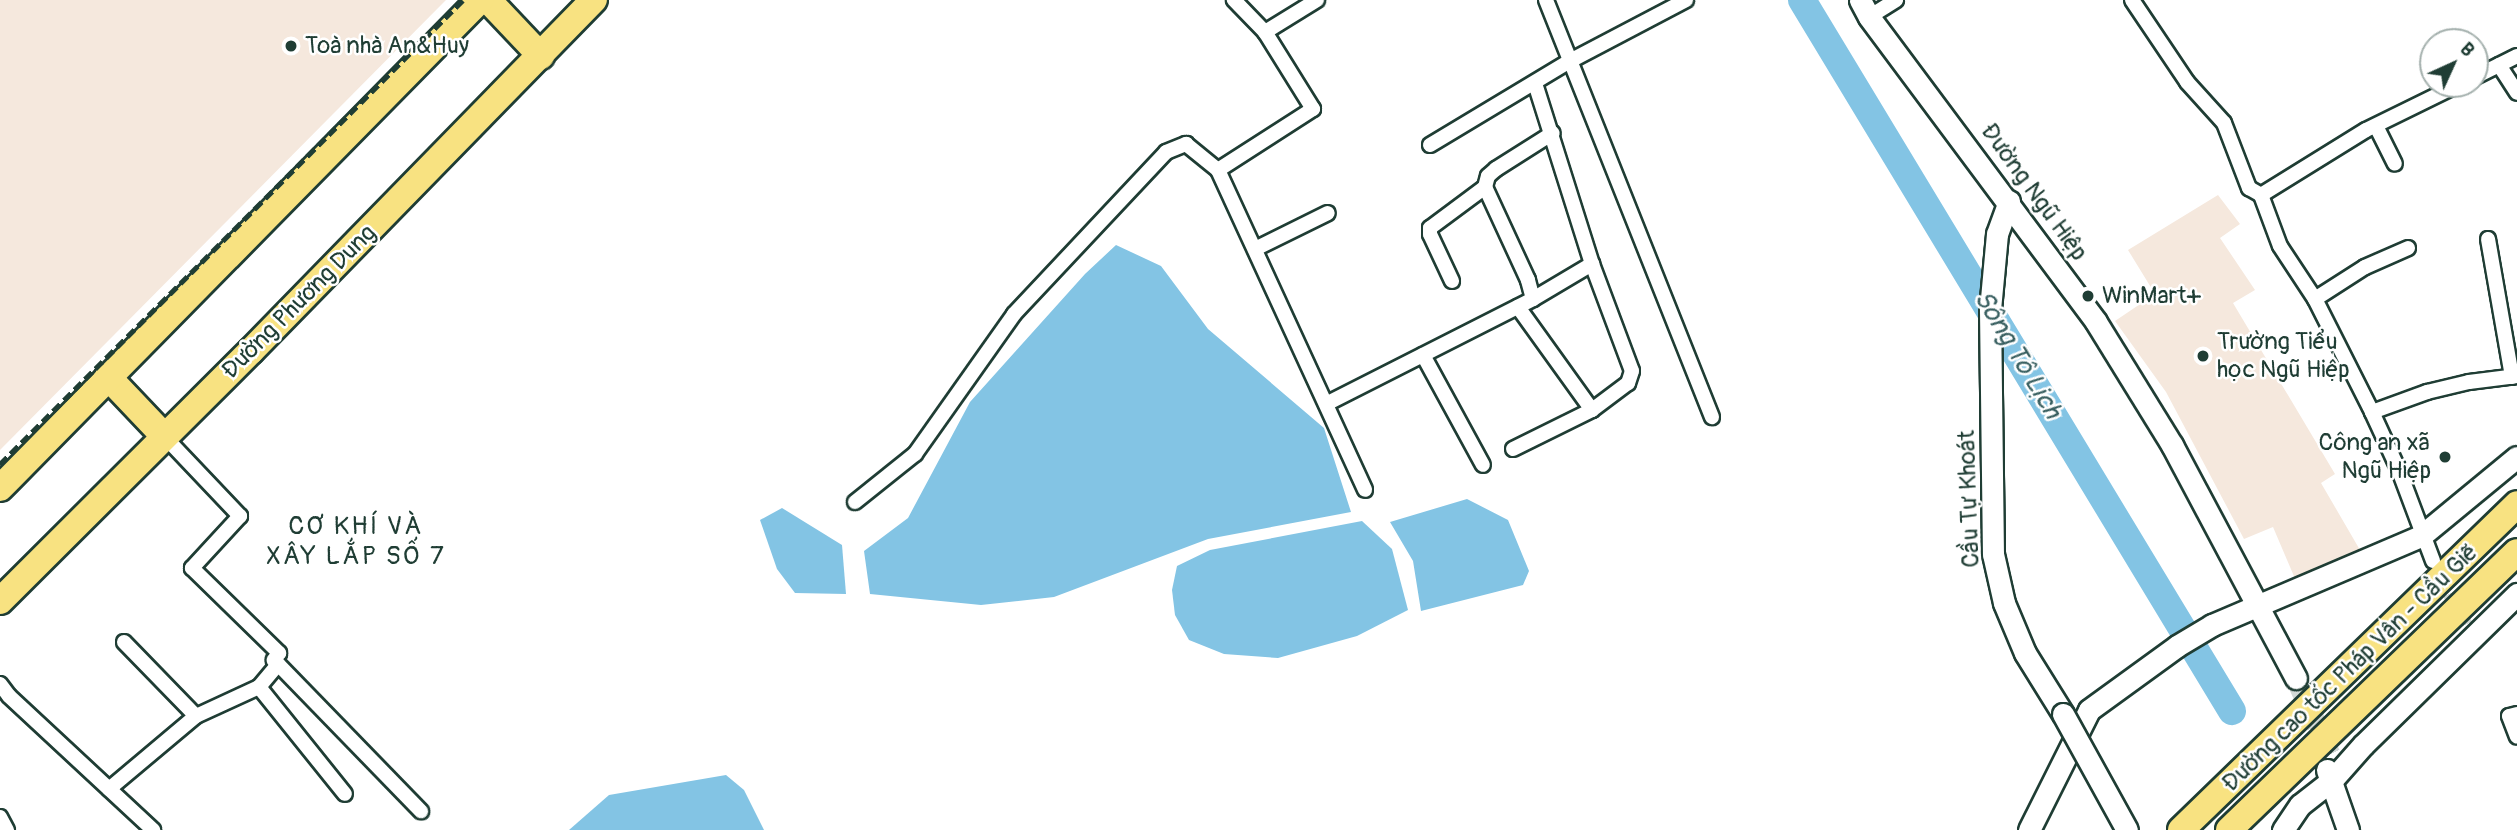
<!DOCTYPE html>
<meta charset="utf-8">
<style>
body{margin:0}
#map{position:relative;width:2517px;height:830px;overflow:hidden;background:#fff;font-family:Pangolin,sans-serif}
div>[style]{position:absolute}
.built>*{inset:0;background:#f5e8dd}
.water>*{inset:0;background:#83c4e4}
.river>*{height:28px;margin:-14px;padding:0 14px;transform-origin:14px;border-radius:14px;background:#83c4e4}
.street-tunnel>*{height:14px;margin-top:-7px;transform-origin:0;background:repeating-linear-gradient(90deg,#d2d8d6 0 14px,transparent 0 21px)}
.secondary-tunnel>*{height:21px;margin-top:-10.5px;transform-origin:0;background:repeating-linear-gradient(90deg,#d2d8d6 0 21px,transparent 0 31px)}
.roads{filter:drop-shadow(2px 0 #1f3d34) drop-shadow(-2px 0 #1f3d34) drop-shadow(0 2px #1f3d34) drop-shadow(0 -2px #1f3d34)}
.street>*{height:14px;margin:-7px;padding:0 7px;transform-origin:7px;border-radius:7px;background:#fff}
.secondary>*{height:21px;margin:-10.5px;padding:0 10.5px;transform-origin:10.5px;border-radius:10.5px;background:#fff}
.highway>*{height:26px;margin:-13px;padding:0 13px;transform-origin:13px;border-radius:13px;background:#f8e281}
.rail>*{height:4.5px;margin-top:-2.25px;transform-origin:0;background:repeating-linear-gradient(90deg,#1f3d34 0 10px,transparent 0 15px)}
.bridges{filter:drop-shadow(2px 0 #1f3d34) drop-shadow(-2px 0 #1f3d34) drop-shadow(0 2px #1f3d34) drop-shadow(0 -2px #1f3d34)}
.secondary-bridge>*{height:21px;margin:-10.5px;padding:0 10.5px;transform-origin:10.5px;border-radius:10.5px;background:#fff}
.dots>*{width:19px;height:19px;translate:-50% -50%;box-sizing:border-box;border:4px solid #fff;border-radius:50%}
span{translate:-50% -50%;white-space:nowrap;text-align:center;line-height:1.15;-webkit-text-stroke:5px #fff;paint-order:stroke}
.poi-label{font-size:24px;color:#1f3d34}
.left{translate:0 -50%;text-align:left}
.right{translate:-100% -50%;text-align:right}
.street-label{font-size:24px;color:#1f3d34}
.water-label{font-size:26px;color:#385f60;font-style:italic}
.neighbourhood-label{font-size:26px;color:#1f3d34;letter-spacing:2px}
.north{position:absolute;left:2419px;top:28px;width:70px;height:70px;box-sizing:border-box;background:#fff;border:2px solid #a5b1ae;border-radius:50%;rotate:45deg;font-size:19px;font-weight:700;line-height:28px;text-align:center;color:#1f3d34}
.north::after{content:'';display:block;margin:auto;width:24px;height:32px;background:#1f3d34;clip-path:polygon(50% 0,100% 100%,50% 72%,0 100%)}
</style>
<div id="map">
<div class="built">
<i style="clip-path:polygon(0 0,446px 0,0 450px)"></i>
<i style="clip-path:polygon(2218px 195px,2240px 224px,2220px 238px,2255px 290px,2233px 303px,2335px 474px,2321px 483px,2360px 550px,2296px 581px,2273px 527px,2244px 539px,2166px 392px,2115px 321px,2155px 294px,2128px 250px)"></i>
</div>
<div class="water">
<i style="clip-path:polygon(1116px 245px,1161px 266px,1208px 329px,1324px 428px,1351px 512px,1208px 539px,1054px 597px,981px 605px,870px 594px,864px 551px,908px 518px,970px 402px,1085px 274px)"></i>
<i style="clip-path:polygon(1467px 499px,1508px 520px,1529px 571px,1523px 585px,1421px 611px,1413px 561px,1390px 522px)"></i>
<i style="clip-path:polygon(782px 508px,842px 545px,846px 594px,795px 593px,777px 569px,760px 520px)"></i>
<i style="clip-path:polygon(1362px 521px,1392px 549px,1408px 610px,1357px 636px,1278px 658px,1224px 654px,1189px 640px,1175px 615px,1172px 590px,1177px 566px,1210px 550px)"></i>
<i style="clip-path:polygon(726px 775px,744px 790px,764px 830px,569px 830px,609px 795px)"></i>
</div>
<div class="river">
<i style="left:1802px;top:0;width:831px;rotate:58.84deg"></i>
</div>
<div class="street-tunnel">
<i style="left:2440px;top:575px;width:63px;rotate:62.6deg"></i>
</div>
<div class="secondary-tunnel">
<i style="left:2296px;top:678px;width:95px;rotate:65.9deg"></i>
</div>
<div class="roads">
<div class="street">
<i style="left:1546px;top:0;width:449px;rotate:68.3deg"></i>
<i style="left:2132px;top:0;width:99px;rotate:56.1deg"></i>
<i style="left:2187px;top:82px;width:55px;rotate:47.9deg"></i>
<i style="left:2224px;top:123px;width:70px;rotate:69deg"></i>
<i style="left:2249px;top:188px;width:14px;rotate:30deg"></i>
<i style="left:2261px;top:195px;width:54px;rotate:69.6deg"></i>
<i style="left:2280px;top:246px;width:64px;rotate:56.6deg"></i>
<i style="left:2315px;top:299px;width:127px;rotate:63.2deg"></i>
<i style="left:2372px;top:412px;width:67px;rotate:65.3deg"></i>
<i style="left:2400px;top:473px;width:94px;rotate:69.4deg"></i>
<i style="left:1869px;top:17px;width:32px;rotate:-32deg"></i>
<i style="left:1265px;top:32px;width:61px;rotate:-31.6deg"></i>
<i style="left:2499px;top:65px;width:33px;rotate:57deg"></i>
<i style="left:2475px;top:77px;width:47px;rotate:-26.6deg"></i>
<i style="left:2376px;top:126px;width:42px;rotate:63.4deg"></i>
<i style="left:1430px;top:145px;width:163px;rotate:-31deg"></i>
<i style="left:1570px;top:61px;width:131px;rotate:-27.7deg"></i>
<i style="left:1218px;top:170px;width:352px;rotate:65.3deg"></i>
<i style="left:2261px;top:195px;width:123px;rotate:-31.8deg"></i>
<i style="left:2366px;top:130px;width:105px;rotate:-26.1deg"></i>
<i style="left:2488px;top:239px;width:140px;rotate:80.1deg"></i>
<i style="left:1255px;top:249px;width:81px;rotate:-26.3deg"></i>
<i style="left:1592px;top:264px;width:114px;rotate:69.5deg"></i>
<i style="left:1632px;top:371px;width:13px;rotate:108deg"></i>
<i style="left:1628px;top:383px;width:45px;rotate:143.1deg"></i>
<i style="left:1452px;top:281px;width:52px;rotate:-115.1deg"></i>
<i style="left:1430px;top:234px;width:6px;rotate:-90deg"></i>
<i style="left:1430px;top:228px;width:69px;rotate:-36.7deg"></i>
<i style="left:1533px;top:299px;width:69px;rotate:-30.7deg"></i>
<i style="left:1592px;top:264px;width:190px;rotate:-107.5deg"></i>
<i style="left:2315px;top:299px;width:59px;rotate:-32.6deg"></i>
<i style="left:2365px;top:267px;width:47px;rotate:-23.8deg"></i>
<i style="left:1423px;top:355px;width:125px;rotate:61.4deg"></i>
<i style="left:1328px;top:403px;width:230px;rotate:-26.9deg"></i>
<i style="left:1533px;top:299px;width:20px;rotate:-105deg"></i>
<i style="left:1528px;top:280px;width:102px;rotate:-114.8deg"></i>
<i style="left:1485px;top:187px;width:11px;rotate:-75deg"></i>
<i style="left:1488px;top:176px;width:11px;rotate:-41deg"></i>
<i style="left:1496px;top:169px;width:67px;rotate:-32.3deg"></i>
<i style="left:2372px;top:412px;width:59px;rotate:-20deg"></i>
<i style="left:2427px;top:392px;width:43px;rotate:-13.4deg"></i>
<i style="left:2469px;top:382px;width:48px;rotate:-7.1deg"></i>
<i style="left:163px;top:435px;width:112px;rotate:46.5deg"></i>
<i style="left:240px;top:516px;width:71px;rotate:132.7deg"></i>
<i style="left:192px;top:568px;width:122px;rotate:44.3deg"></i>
<i style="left:279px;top:653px;width:9px;rotate:126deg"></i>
<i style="left:274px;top:660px;width:211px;rotate:45.8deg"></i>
<i style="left:1513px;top:449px;width:88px;rotate:-26.3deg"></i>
<i style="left:1592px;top:410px;width:127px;rotate:-125.7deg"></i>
<i style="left:855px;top:502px;width:77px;rotate:-38.7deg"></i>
<i style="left:915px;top:454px;width:171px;rotate:-54.7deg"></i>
<i style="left:1014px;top:314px;width:222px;rotate:-46.8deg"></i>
<i style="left:1166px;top:152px;width:22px;rotate:-22deg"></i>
<i style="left:1186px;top:144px;width:41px;rotate:39.1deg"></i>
<i style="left:1218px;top:170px;width:113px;rotate:-32.7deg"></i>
<i style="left:1313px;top:109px;width:91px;rotate:-121.9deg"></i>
<i style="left:1265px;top:32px;width:45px;rotate:-134.1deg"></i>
<i style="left:124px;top:642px;width:103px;rotate:45.8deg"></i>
<i style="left:196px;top:716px;width:69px;rotate:-24.7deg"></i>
<i style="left:259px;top:687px;width:30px;rotate:-50deg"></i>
<i style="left:0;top:684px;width:15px;rotate:53deg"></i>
<i style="left:9px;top:696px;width:197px;rotate:42.9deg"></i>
<i style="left:259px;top:687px;width:137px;rotate:51.2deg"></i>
<i style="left:2517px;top:714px;width:8px;rotate:166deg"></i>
<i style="left:2509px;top:716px;width:22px;rotate:69deg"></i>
<i style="left:109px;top:789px;width:114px;rotate:-40deg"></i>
<i style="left:0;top:817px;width:15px;rotate:62deg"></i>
</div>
<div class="secondary">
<i style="left:1860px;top:0;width:19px;rotate:62deg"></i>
<i style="left:1869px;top:17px;width:380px;rotate:53.3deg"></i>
<i style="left:2096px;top:322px;width:145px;rotate:58.3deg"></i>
<i style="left:2172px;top:445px;width:264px;rotate:62deg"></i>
<i style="left:2009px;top:201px;width:35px;rotate:110deg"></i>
<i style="left:1997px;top:234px;width:76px;rotate:95.3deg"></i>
<i style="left:1990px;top:310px;width:244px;rotate:89.3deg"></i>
<i style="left:1993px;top:554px;width:50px;rotate:77.3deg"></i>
<i style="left:2004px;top:603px;width:54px;rotate:67.2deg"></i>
<i style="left:2025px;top:653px;width:72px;rotate:58.1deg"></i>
<i style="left:2327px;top:770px;width:64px;rotate:70.7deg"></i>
<i style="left:2029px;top:830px;width:134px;rotate:-63.4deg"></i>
<i style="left:2089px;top:710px;width:109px;rotate:-36deg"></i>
<i style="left:2177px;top:646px;width:41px;rotate:-31deg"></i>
<i style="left:2212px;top:625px;width:227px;rotate:-23.1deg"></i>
<i style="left:2421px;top:536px;width:124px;rotate:-39.5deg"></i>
<i style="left:2283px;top:830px;width:30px;rotate:-56deg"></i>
<i style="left:2300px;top:805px;width:41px;rotate:-38deg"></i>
<i style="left:2332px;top:780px;width:47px;rotate:-48.5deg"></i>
<i style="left:2363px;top:745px;width:216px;rotate:-44.4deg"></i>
</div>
<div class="highway">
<i style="left:488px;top:0;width:77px;rotate:46.6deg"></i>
<i style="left:108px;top:377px;width:80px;rotate:46.5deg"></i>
<i style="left:0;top:488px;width:685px;rotate:-45.47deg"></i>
<i style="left:0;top:601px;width:354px;rotate:-44.9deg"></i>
<i style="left:251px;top:351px;width:491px;rotate:-45.7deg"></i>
<i style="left:2181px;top:830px;width:468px;rotate:-44.1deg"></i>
<i style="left:2229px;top:830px;width:400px;rotate:-44deg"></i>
</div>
</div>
<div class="rail">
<i style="left:0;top:464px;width:655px;rotate:-45.06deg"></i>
</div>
<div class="bridges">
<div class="secondary-bridge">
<i style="left:2063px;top:714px;width:132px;rotate:61.1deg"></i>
</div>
</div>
<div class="dots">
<i style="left:291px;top:46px;background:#1f3d34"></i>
<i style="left:2088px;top:296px;background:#1f3d34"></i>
<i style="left:2203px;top:356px;background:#1f3d34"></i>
<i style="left:2445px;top:457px;background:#1f3d34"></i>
</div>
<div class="poi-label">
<span class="left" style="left:305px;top:46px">Toà nhà An&amp;Huy</span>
<span class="left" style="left:2102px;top:296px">WinMart+</span>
<span class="left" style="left:2217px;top:356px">Trường Tiểu<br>học Ngũ Hiệp</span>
<span class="right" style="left:2431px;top:457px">Công an xã<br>Ngũ Hiệp</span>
</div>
<div class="street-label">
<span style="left:2034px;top:192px;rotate:54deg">Đường Ngũ Hiệp</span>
<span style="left:299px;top:302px;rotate:-45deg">Đường Phương Dung</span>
<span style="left:1969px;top:499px;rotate:-92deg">Cầu Tự Khoát</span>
<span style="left:2350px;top:668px;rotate:-44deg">Đường cao tốc Pháp Vân - Cầu Giẽ</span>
</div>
<div class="water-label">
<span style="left:2017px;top:355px;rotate:59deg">Sông Tô Lịch</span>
</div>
<div class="neighbourhood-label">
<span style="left:356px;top:542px">CƠ KHÍ VÀ<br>XÂY LẮP SỐ 7</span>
</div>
<div class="north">B</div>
</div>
